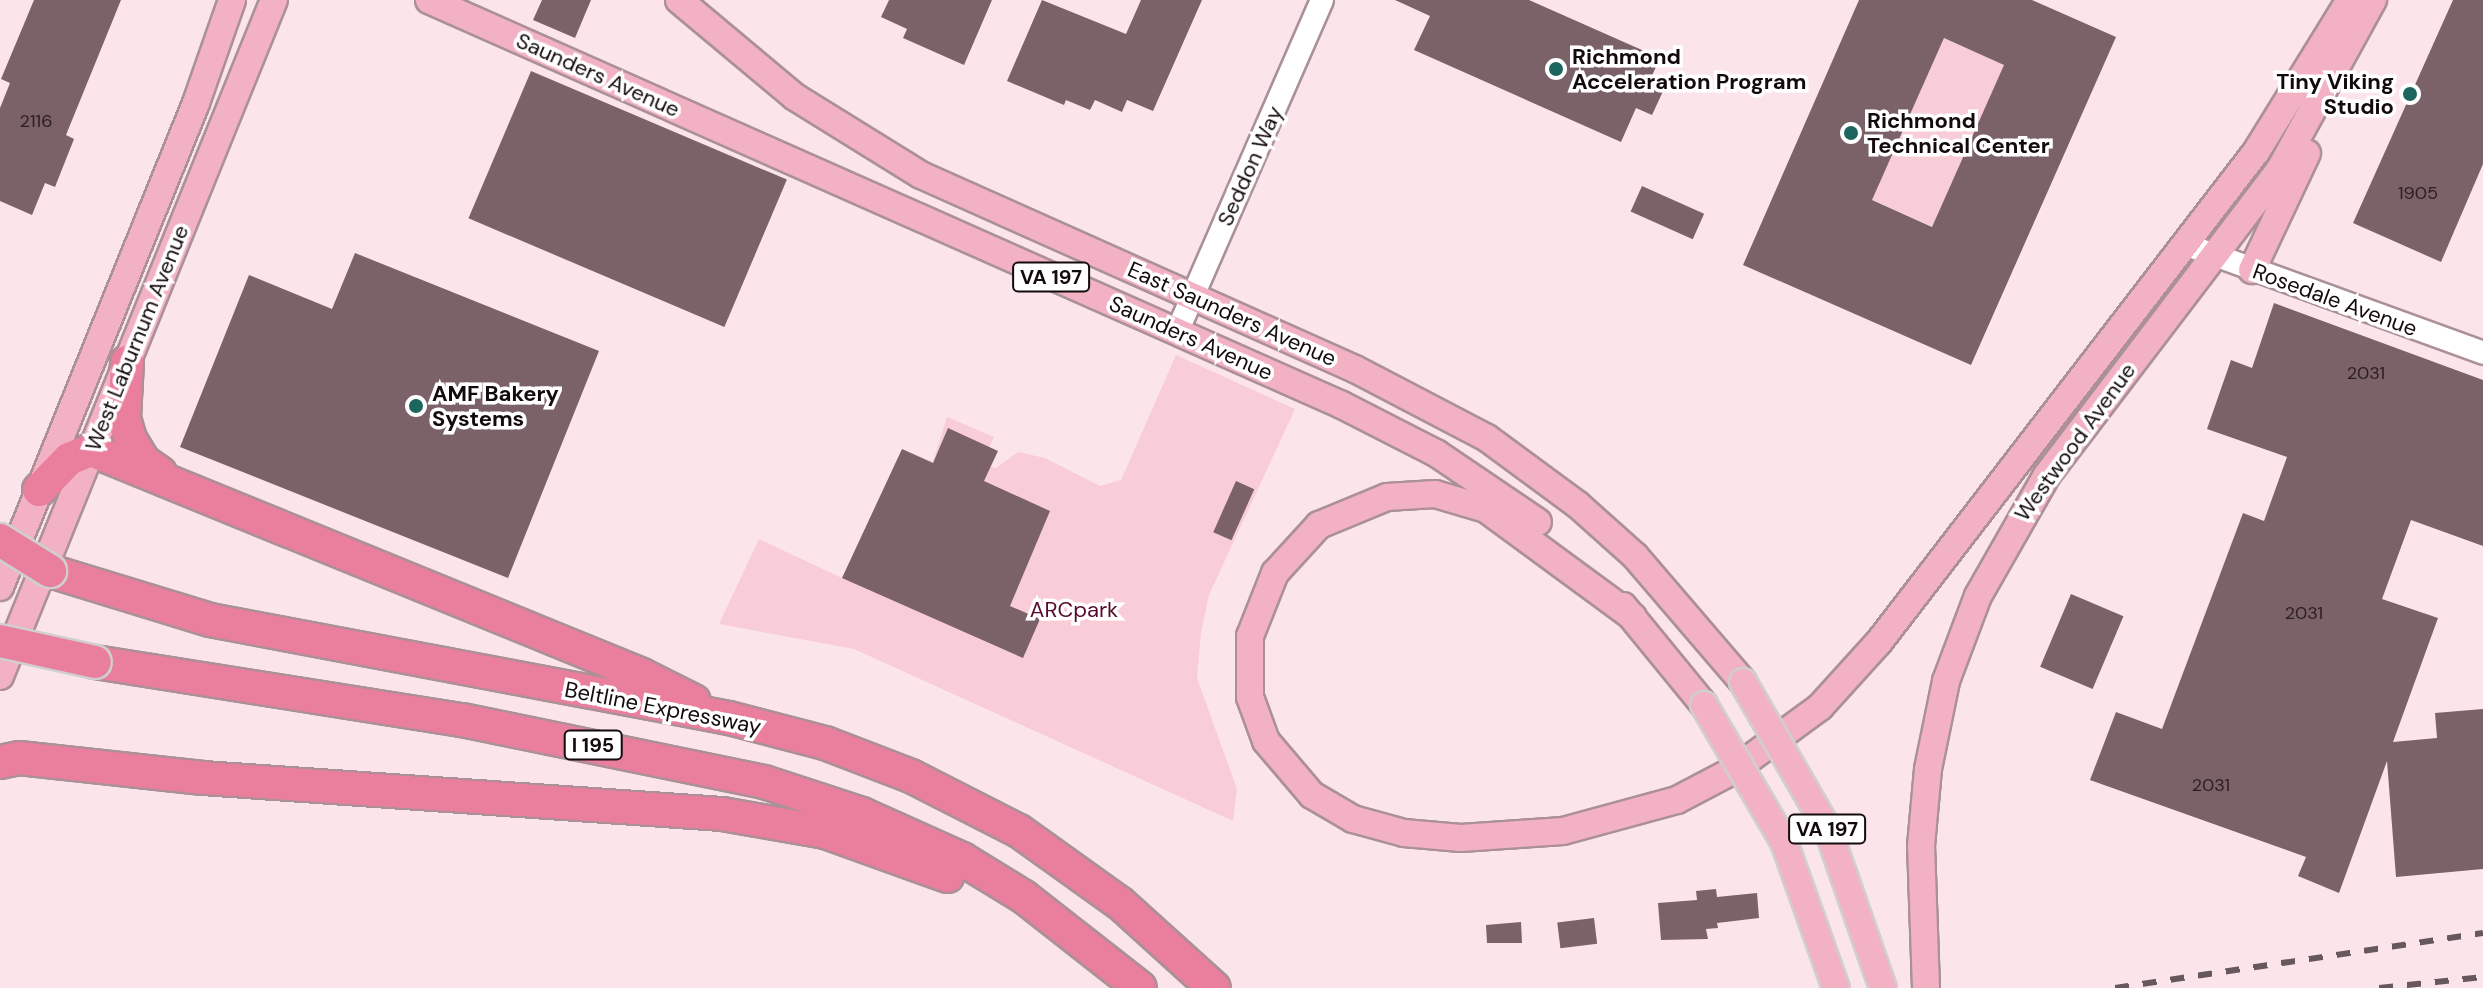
<!DOCTYPE html>
<style>
body{margin:0}
#map{position:relative;width:2483px;height:988px;overflow:hidden;background:#fce5ea;font-family:"DM Sans",sans-serif}
div>[style]{position:absolute}
.green>*{inset:0;background:#f9cdd7;transform-origin:0 0}
.building>*{inset:0;background:#7b6268;transform-origin:0 0}
.roads{filter:drop-shadow(2px 0 #ab9197) drop-shadow(-2px 0 #ab9197) drop-shadow(0 2px #ab9197) drop-shadow(0 -2px #ab9197)}
.minor>*{height:22px;margin:-11px;padding:0 11px;transform-origin:11px;border-radius:11px;background:#fff}
.major>*{height:26px;margin:-13px;padding:0 13px;transform-origin:13px;border-radius:13px;background:#f2b2c4}
.highway>*{height:32px;margin:-16px;padding:0 16px;transform-origin:16px;border-radius:16px;background:#ea7e9d}
.rail>*{height:6px;margin-top:-3px;transform-origin:0;background:repeating-linear-gradient(90deg,#66585c 0 14px,transparent 0 28px)}
.bridges{filter:drop-shadow(2px 0 #d0cecf) drop-shadow(-2px 0 #d0cecf) drop-shadow(0 2px #d0cecf) drop-shadow(0 -2px #d0cecf)}
.major-bridge>*{height:26px;margin:-13px;padding:0 13px;transform-origin:13px;border-radius:13px;background:#f2b2c4}
.highway-bridge>*{height:32px;margin:-16px;padding:0 16px;transform-origin:16px;border-radius:16px;background:#ea7e9d}
.dots>*{width:22px;height:22px;translate:-50% -50%;box-sizing:border-box;border:4px solid #fff;border-radius:50%}
span{translate:-50% -50%;white-space:nowrap;text-align:center;line-height:1.15;-webkit-text-stroke:7px #fff;paint-order:stroke}
.number-label{font-size:18px;color:#2d2024}
.number-label span{-webkit-text-stroke-width:0}
.shield-label span{padding:2px 6px;background:#fff;border:2px solid;border-radius:6px;-webkit-text-stroke-width:0}
.shield-label{font-size:20px;color:#130a0d;font-weight:700}
.poi-label{font-size:22px;color:#130a0d;font-weight:700}
.left{translate:0 -50%;text-align:left}
.right{translate:-100% -50%;text-align:right}
.street-label{font-size:22px;color:#130a0d}
.park-label{font-size:22px;color:#560a29}
</style>
<div id="map">
<div class="green">
<i style="left:1944px;top:38px;width:66px;height:177px;rotate:24deg"></i>
<i style="clip-path:polygon(1176px 355px,1295px 409px,1209px 595px,1201px 633px,1197px 678px,1237px 789px,1233px 821px,854px 649px,719px 624px,759px 539px,842px 578px,902px 449px,933px 462px,947px 417px,994px 437px,981px 465px,996px 468px,1018px 452px,1045px 458px,1100px 486px,1121px 480px)"></i>
</div>
<div class="building">
<i style="clip-path:polygon(34px 0,121px 0,66px 135px,74px 139px,55px 187px,45px 183px,32px 215px,0 201px,0 108px,10px 83px,1px 79px)"></i>
<i style="clip-path:polygon(542px 0,591px 0,575px 38px,533px 20px)"></i>
<i style="clip-path:polygon(889px 0,992px 0,964px 65px,903px 38px,907px 29px,881px 17px)"></i>
<i style="clip-path:polygon(1042px 0,1126px 34px,1141px 0,1202px 0,1153px 111px,1127px 100px,1122px 112px,1095px 100px,1090px 110px,1066px 100px,1064px 105px,1007px 81px)"></i>
<i style="clip-path:polygon(1395px 0,1529px 0,1660px 58px,1650px 80px,1665px 87px,1652px 115px,1636px 108px,1621px 142px,1414px 50px,1430px 16px)"></i>
<i style="clip-path:polygon(evenodd,1859px 0,2032px 0,2116px 37px,1971px 365px,1743px 265px,1859px 0,1944px 38px,2004px 65px,1932px 227px,1872px 200px,1944px 38px)"></i>
<i style="clip-path:polygon(2453px 0,2483px 0,2483px 164px,2441px 262px,2353px 223px)"></i>
<i style="left:531px;top:71px;width:278px;height:160px;rotate:23deg"></i>
<i style="left:1642px;top:186px;width:68px;height:28px;rotate:24deg"></i>
<i style="clip-path:polygon(355px 253px,599px 351px,508px 578px,180px 447px,249px 275px,332px 309px)"></i>
<i style="clip-path:polygon(2274px 303px,2483px 380px,2483px 546px,2411px 520px,2382px 599px,2438px 618px,2393px 742px,2437px 738px,2435px 713px,2483px 709px,2483px 869px,2396px 877px,2387px 761px,2339px 893px,2298px 876px,2306px 857px,2090px 780px,2116px 712px,2162px 729px,2243px 513px,2264px 521px,2287px 457px,2207px 429px,2231px 360px,2252px 368px)"></i>
<i style="clip-path:polygon(948px 428px,998px 451px,984px 481px,1050px 511px,1010px 606px,1040px 619px,1023px 658px,842px 578px,902px 449px,933px 463px)"></i>
<i style="left:1236px;top:481px;width:20px;height:56px;rotate:24deg"></i>
<i style="left:2071px;top:594px;width:57px;height:79px;rotate:23deg"></i>
<i style="clip-path:polygon(1716px 889px,1717px 897px,1757px 893px,1759px 918px,1717px 923px,1718px 928px,1706px 929px,1708px 939px,1661px 940px,1658px 903px,1697px 900px,1696px 891px)"></i>
<i style="left:1594px;top:918px;width:26px;height:37px;rotate:83deg"></i>
<i style="clip-path:polygon(1521px 922px,1522px 943px,1487px 943px,1486px 925px)"></i>
</div>
<div class="roads">
<div class="minor">
<i style="left:2187px;top:245px;width:315px;rotate:20deg"></i>
<i style="left:1177px;top:332px;width:362px;rotate:-66.4deg"></i>
</div>
<div class="major">
<i style="left:429px;top:0;width:999px;rotate:23.92deg"></i>
<i style="left:1342px;top:405px;width:106px;rotate:27.1deg"></i>
<i style="left:1436px;top:453px;width:123px;rotate:34.1deg"></i>
<i style="left:679px;top:0;width:151px;rotate:39.9deg"></i>
<i style="left:795px;top:97px;width:148px;rotate:31.8deg"></i>
<i style="left:921px;top:175px;width:475px;rotate:24.1deg"></i>
<i style="left:1355px;top:369px;width:149px;rotate:27.6deg"></i>
<i style="left:1487px;top:438px;width:113px;rotate:36.4deg"></i>
<i style="left:1578px;top:505px;width:76px;rotate:41.8deg"></i>
<i style="left:1635px;top:556px;width:166px;rotate:49.4deg"></i>
<i style="left:2252px;top:270px;width:129px;rotate:-64.8deg"></i>
<i style="left:0;top:587px;width:522px;rotate:-67.95deg"></i>
<i style="left:196px;top:103px;width:109px;rotate:-70.7deg"></i>
<i style="left:1623px;top:606px;width:128px;rotate:50.7deg"></i>
<i style="left:1633px;top:617px;width:182px;rotate:-143.7deg"></i>
<i style="left:1486px;top:509px;width:53px;rotate:-163.6deg"></i>
<i style="left:1435px;top:494px;width:48px;rotate:176.4deg"></i>
<i style="left:1387px;top:497px;width:74px;rotate:157.6deg"></i>
<i style="left:1319px;top:525px;width:65px;rotate:132.5deg"></i>
<i style="left:1275px;top:573px;width:68px;rotate:111.6deg"></i>
<i style="left:1250px;top:636px;width:61px;rotate:90deg"></i>
<i style="left:1250px;top:697px;width:47px;rotate:70deg"></i>
<i style="left:1266px;top:741px;width:71px;rotate:49.6deg"></i>
<i style="left:1312px;top:795px;width:48px;rotate:30.3deg"></i>
<i style="left:1353px;top:819px;width:53px;rotate:15.4deg"></i>
<i style="left:1404px;top:833px;width:57px;rotate:5deg"></i>
<i style="left:1461px;top:838px;width:102px;rotate:-3.9deg"></i>
<i style="left:1563px;top:831px;width:118px;rotate:-15.2deg"></i>
<i style="left:1677px;top:800px;width:64px;rotate:-27.8deg"></i>
<i style="left:1734px;top:770px;width:107px;rotate:-36.2deg"></i>
<i style="left:1820px;top:707px;width:88px;rotate:-47.8deg"></i>
<i style="left:1879px;top:642px;width:618px;rotate:-52.43deg"></i>
<i style="left:2256px;top:152px;width:179px;rotate:-58.3deg"></i>
<i style="left:0;top:676px;width:729px;rotate:-67.94deg"></i>
<i style="left:1926px;top:988px;width:142px;rotate:-92deg"></i>
<i style="left:1921px;top:846px;width:77px;rotate:-84.8deg"></i>
<i style="left:1928px;top:769px;width:90px;rotate:-78.4deg"></i>
<i style="left:1946px;top:681px;width:91px;rotate:-69.4deg"></i>
<i style="left:1978px;top:596px;width:139px;rotate:-60.3deg"></i>
<i style="left:2047px;top:475px;width:385px;rotate:-52.7deg"></i>
<i style="left:2280px;top:169px;width:193px;rotate:-61.2deg"></i>
</div>
<div class="highway">
<i style="left:127px;top:362px;width:56px;rotate:93.1deg"></i>
<i style="left:124px;top:418px;width:22px;rotate:74deg"></i>
<i style="left:130px;top:439px;width:26px;rotate:59deg"></i>
<i style="left:143px;top:461px;width:21px;rotate:35deg"></i>
<i style="left:39px;top:490px;width:43px;rotate:-45.9deg"></i>
<i style="left:69px;top:459px;width:24px;rotate:-22deg"></i>
<i style="left:91px;top:450px;width:595px;rotate:22.21deg"></i>
<i style="left:642px;top:675px;width:58px;rotate:26.6deg"></i>
<i style="left:50px;top:571px;width:167px;rotate:17deg"></i>
<i style="left:210px;top:620px;width:528px;rotate:10.69deg"></i>
<i style="left:729px;top:718px;width:99px;rotate:14.6deg"></i>
<i style="left:825px;top:743px;width:92px;rotate:21deg"></i>
<i style="left:911px;top:776px;width:121px;rotate:27deg"></i>
<i style="left:1019px;top:831px;width:125px;rotate:35.6deg"></i>
<i style="left:1121px;top:904px;width:125px;rotate:42.1deg"></i>
<i style="left:95px;top:662px;width:372px;rotate:9deg"></i>
<i style="left:462px;top:720px;width:308px;rotate:11.6deg"></i>
<i style="left:764px;top:782px;width:103px;rotate:18.1deg"></i>
<i style="left:862px;top:814px;width:110px;rotate:24.2deg"></i>
<i style="left:962px;top:859px;width:73px;rotate:31.5deg"></i>
<i style="left:1024px;top:897px;width:147px;rotate:38.1deg"></i>
<i style="left:0;top:762px;width:19px;rotate:-12deg"></i>
<i style="left:19px;top:758px;width:185px;rotate:6.2deg"></i>
<i style="left:203px;top:778px;width:520px;rotate:3.97deg"></i>
<i style="left:722px;top:814px;width:105px;rotate:9.9deg"></i>
<i style="left:825px;top:832px;width:130px;rotate:19.8deg"></i>
</div>
</div>
<div class="rail">
<i style="left:2115px;top:988px;width:372px;rotate:-8.5deg"></i>
<i style="left:2379px;top:988px;width:105px;rotate:-6deg"></i>
</div>
<div class="bridges">
<div class="major-bridge">
<i style="left:1743px;top:682px;width:171px;rotate:60.1deg"></i>
<i style="left:1828px;top:830px;width:167px;rotate:70.8deg"></i>
<i style="left:1704px;top:705px;width:159px;rotate:59.7deg"></i>
<i style="left:1784px;top:842px;width:155px;rotate:70.4deg"></i>
</div>
<div class="highway-bridge">
<i style="left:0;top:540px;width:59px;rotate:31.8deg"></i>
<i style="left:0;top:641px;width:97px;rotate:12.5deg"></i>
</div>
</div>
<div class="dots">
<i style="left:1556px;top:69px;background:#1d665d"></i>
<i style="left:2410px;top:94px;background:#1d665d"></i>
<i style="left:1851px;top:133px;background:#1d665d"></i>
<i style="left:416px;top:406px;background:#1d665d"></i>
</div>
<div class="number-label">
<span style="left:36px;top:121px">2116</span>
<span style="left:2418px;top:193px">1905</span>
<span style="left:2366px;top:373px">2031</span>
<span style="left:2304px;top:613px">2031</span>
<span style="left:2211px;top:785px">2031</span>
</div>
<div class="shield-label">
<span style="left:1051px;top:277px">VA 197</span>
<span style="left:593px;top:745px">I 195</span>
<span style="left:1827px;top:829px">VA 197</span>
</div>
<div class="poi-label">
<span class="left" style="left:1572px;top:69px">Richmond<br>Acceleration Program</span>
<span class="right" style="left:2394px;top:94px">Tiny Viking<br>Studio</span>
<span class="left" style="left:1867px;top:133px">Richmond<br>Technical Center</span>
<span class="left" style="left:432px;top:406px">AMF Bakery<br>Systems</span>
</div>
<div class="street-label">
<span style="left:598px;top:75px;rotate:24deg">Saunders Avenue</span>
<span style="left:1250px;top:166px;rotate:-66deg">Seddon Way</span>
<span style="left:2335px;top:300px;rotate:20deg">Rosedale Avenue</span>
<span style="left:1232px;top:314px;rotate:24deg">East Saunders Avenue</span>
<span style="left:137px;top:338px;rotate:-68deg">West Laburnum Avenue</span>
<span style="left:1191px;top:338px;rotate:24deg">Saunders Avenue</span>
<span style="left:2075px;top:442px;rotate:-54deg">Westwood Avenue</span>
<span style="left:663px;top:708px;rotate:11deg">Beltline Expressway</span>
</div>
<div class="park-label">
<span style="left:1074px;top:610px">ARCpark</span>
</div>
</div>
